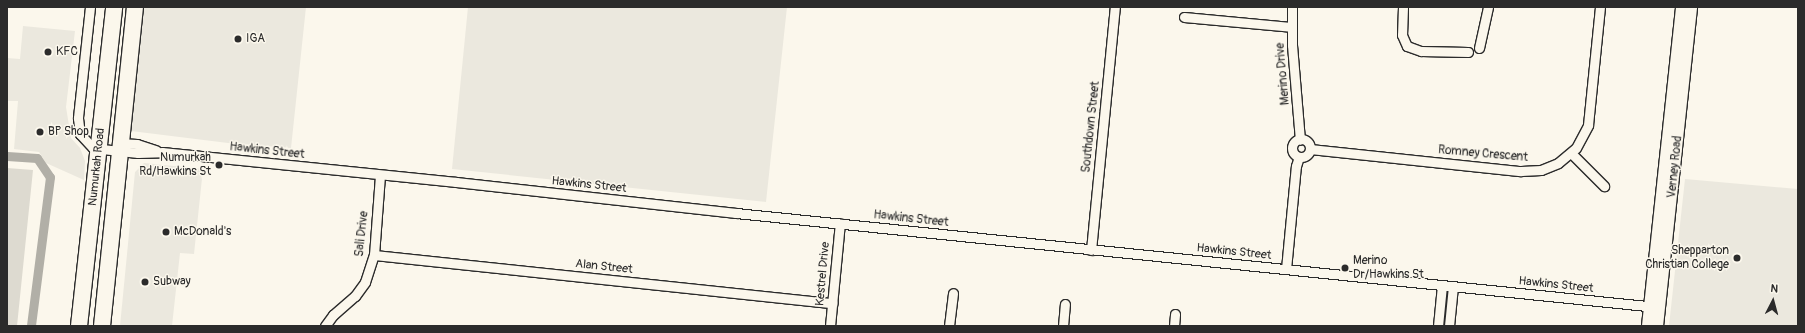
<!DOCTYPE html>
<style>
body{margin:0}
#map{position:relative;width:1805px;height:333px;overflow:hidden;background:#fbf7ec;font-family:Pangolin,sans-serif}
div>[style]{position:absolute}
.built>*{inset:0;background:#ebe8de}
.green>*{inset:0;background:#dddad0}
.canal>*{height:9px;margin:-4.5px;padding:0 4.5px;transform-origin:4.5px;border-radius:4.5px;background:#b1afa7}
.roads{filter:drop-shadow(1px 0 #2b2b2b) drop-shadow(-1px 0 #2b2b2b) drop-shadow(0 1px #2b2b2b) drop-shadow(0 -1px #2b2b2b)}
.minor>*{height:9px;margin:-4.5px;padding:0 4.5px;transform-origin:4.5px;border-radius:4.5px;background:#fbf7ec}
.minor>.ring{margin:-4.5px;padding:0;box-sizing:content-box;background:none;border:9px solid #fbf7ec;border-radius:50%}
.tertiary>*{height:12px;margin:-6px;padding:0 6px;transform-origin:6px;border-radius:6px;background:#fbf7ec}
.trunk>*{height:16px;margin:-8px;padding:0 8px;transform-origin:8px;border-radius:8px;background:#fbf7ec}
.dots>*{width:11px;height:11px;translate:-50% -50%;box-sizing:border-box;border:2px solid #fbf7ec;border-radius:50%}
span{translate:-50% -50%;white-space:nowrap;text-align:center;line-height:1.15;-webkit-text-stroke:3px #fbf7ec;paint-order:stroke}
.poi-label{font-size:12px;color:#2b2b2b}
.left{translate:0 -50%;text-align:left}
.right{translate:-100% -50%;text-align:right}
.street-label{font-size:12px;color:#2b2b2b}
.frame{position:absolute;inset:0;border:8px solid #2b2b2b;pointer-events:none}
.north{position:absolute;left:1753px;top:281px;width:40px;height:40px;-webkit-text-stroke:3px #fbf7ec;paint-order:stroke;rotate:6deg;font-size:11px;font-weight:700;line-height:16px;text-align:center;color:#2b2b2b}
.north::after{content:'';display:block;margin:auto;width:14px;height:18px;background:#2b2b2b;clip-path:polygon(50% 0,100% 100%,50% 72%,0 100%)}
</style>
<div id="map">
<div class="built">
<i style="clip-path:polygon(144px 7px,306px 7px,291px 148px,228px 143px,131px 131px)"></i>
<i style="clip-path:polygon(468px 7px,787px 7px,766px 202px,452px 169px)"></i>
<i style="clip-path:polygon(23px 26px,75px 31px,66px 107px,71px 138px,80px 148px,85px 161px,84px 180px,46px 163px,39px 152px,14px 149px,18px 101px,7px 101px,7px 58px,20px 59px)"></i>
<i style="clip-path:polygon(144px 163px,203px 169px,194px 254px,180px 253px,172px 326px,120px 326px,135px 172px)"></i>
<i style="clip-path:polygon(1685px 179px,1798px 189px,1798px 326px,1669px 326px)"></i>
</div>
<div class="green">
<i style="clip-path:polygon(7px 168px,33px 170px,17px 326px,7px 326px)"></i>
</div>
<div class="canal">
<i style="left:7px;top:156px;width:30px;rotate:4deg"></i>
<i style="left:37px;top:158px;width:23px;rotate:56deg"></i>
<i style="left:50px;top:177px;width:150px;rotate:97.3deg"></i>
</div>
<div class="roads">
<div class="minor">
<i style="left:90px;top:7px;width:112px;rotate:96.2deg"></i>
<i style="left:78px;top:118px;width:16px;rotate:83deg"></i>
<i style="left:80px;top:134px;width:19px;rotate:47deg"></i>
<i style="left:93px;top:148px;width:45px;rotate:6.3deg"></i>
<i style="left:138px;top:153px;width:24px;rotate:-2deg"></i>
<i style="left:162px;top:152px;width:296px;rotate:5.8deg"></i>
<i style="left:456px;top:182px;width:282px;rotate:6.3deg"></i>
<i style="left:736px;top:213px;width:925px;rotate:5.83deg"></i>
<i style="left:1292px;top:7px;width:38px;rotate:90deg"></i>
<i style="left:1292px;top:45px;width:95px;rotate:85.2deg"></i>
<i style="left:1403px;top:7px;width:28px;rotate:92deg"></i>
<i style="left:1402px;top:35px;width:12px;rotate:66deg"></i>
<i style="left:1407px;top:46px;width:15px;rotate:20deg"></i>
<i style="left:1421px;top:51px;width:47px;rotate:1.2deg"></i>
<i style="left:1184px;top:17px;width:107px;rotate:5.3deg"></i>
<i style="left:1479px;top:48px;width:42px;rotate:-77.6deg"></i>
<i class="ring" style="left:1292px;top:139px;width:9px;height:9px"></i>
<i style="left:118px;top:143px;width:19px;rotate:3deg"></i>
<i style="left:137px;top:144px;width:20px;rotate:18deg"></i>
<i style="left:1310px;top:149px;width:212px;rotate:6deg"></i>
<i style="left:1521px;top:171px;width:20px;rotate:-3deg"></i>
<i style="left:1541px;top:170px;width:18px;rotate:-22deg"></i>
<i style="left:1558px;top:163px;width:23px;rotate:-40deg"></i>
<i style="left:1576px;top:148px;width:26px;rotate:-62deg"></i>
<i style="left:1588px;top:125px;width:119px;rotate:-84.2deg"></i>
<i style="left:1571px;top:153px;width:47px;rotate:45deg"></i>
<i style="left:1091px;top:250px;width:244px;rotate:-84.4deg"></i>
<i style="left:374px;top:255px;width:461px;rotate:6deg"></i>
<i style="left:1286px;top:269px;width:103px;rotate:-84.5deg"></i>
<i style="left:1296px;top:166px;width:9px;rotate:-72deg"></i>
<i style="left:325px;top:326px;width:14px;rotate:-54deg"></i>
<i style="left:333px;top:315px;width:29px;rotate:-41deg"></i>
<i style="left:355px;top:296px;width:17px;rotate:-54deg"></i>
<i style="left:365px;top:282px;width:28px;rotate:-72deg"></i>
<i style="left:374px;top:255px;width:80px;rotate:-85.7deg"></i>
<i style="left:830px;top:326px;width:103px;rotate:-84.5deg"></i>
<i style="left:949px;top:326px;width:33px;rotate:-83deg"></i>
<i style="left:1063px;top:326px;width:22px;rotate:-85deg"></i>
<i style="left:1174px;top:326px;width:12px;rotate:-85deg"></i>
<i style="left:1438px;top:326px;width:41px;rotate:-84.4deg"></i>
<i style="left:1449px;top:326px;width:40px;rotate:-84.3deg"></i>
</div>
<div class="tertiary">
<i style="left:1648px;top:326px;width:321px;rotate:-83.9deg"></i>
<i style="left:1657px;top:326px;width:321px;rotate:-83.9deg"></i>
</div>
<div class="trunk">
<i style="left:79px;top:326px;width:321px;rotate:-83.7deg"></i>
<i style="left:102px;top:326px;width:321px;rotate:-84.1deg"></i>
</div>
</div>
<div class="dots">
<i style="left:238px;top:39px;background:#2b2b2b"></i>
<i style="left:48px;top:52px;background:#2b2b2b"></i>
<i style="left:40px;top:132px;background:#2b2b2b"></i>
<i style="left:219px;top:165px;background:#2b2b2b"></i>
<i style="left:166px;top:232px;background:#2b2b2b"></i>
<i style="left:1737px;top:258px;background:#2b2b2b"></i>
<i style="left:1345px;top:268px;background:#2b2b2b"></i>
<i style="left:145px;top:282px;background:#2b2b2b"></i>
</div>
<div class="poi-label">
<span class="left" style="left:246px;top:39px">IGA</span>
<span class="left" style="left:56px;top:52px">KFC</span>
<span class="left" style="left:48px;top:132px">BP Shop</span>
<span class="right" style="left:211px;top:165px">Numurkah<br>Rd/Hawkins St</span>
<span class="left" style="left:174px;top:232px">McDonald's</span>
<span class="right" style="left:1729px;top:258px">Shepparton<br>Christian College</span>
<span class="left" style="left:1353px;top:268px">Merino<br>Dr/Hawkins St</span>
<span class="left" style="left:153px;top:282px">Subway</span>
</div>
<div class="street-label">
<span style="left:1283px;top:74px;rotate:-95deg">Merino Drive</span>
<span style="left:1091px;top:127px;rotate:-84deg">Southdown Street</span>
<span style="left:267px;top:151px;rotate:6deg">Hawkins Street</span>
<span style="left:1483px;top:154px;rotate:5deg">Romney Crescent</span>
<span style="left:97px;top:167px;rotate:-84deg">Numurkah Road</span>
<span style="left:1675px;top:167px;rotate:-84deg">Verney Road</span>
<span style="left:589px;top:185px;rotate:6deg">Hawkins Street</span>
<span style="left:911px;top:219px;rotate:6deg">Hawkins Street</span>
<span style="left:362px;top:234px;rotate:-84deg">Sali Drive</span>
<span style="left:1234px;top:252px;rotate:6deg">Hawkins Street</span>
<span style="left:604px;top:267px;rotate:6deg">Alan Street</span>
<span style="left:823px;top:274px;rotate:-85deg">Kestrel Drive</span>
<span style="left:1556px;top:285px;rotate:6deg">Hawkins Street</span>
</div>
<div class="frame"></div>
<div class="north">N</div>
</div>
